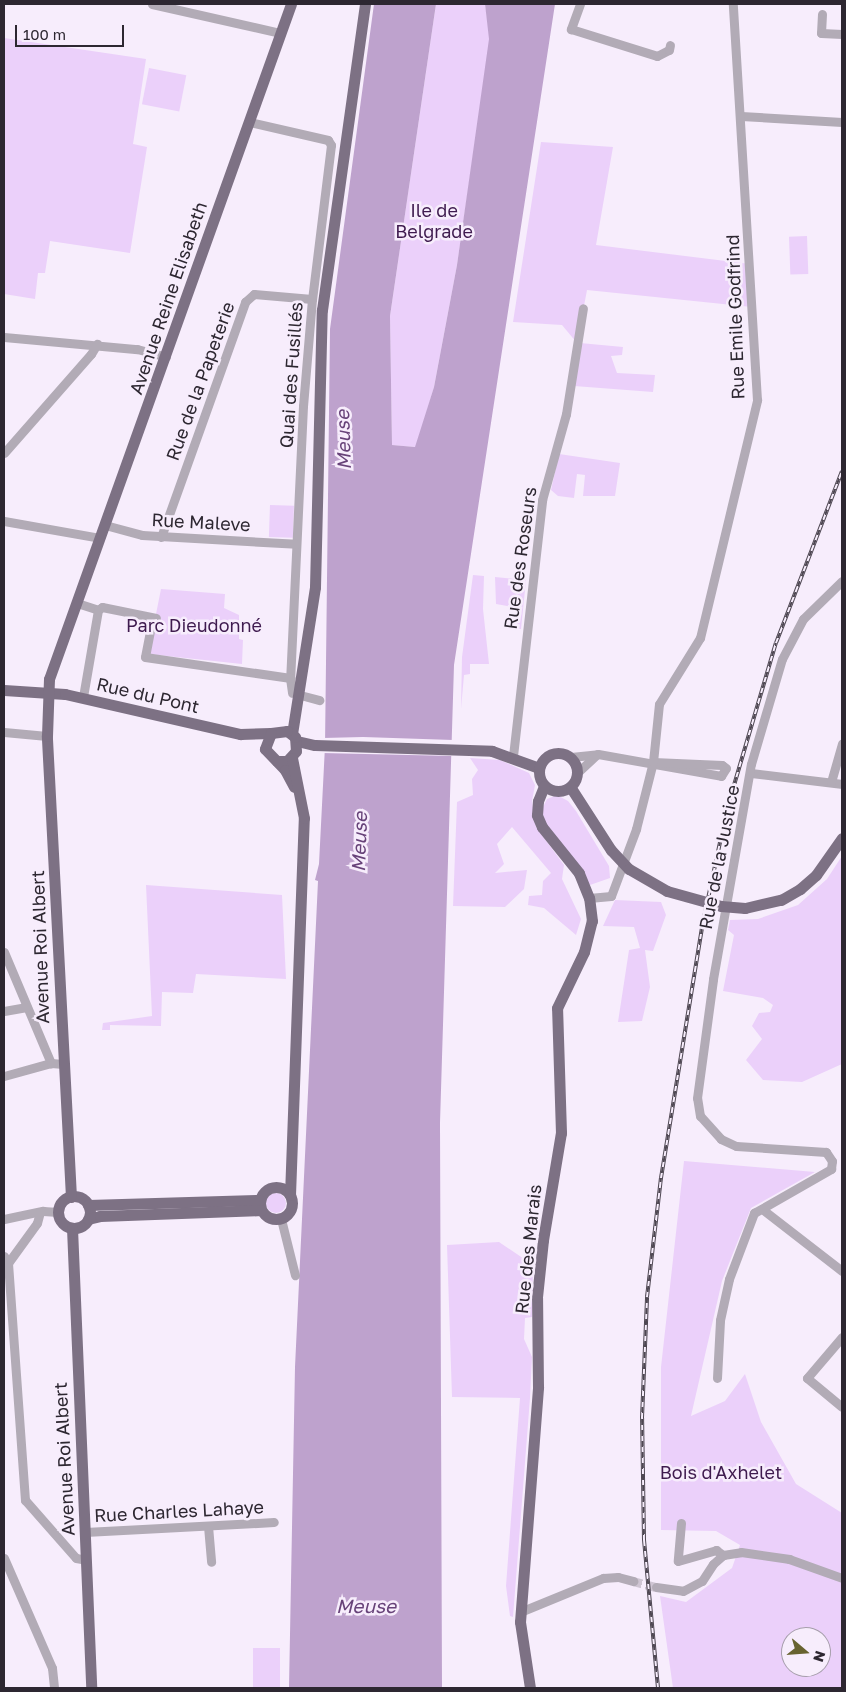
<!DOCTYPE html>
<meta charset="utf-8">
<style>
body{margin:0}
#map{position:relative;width:846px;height:1692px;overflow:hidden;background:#f7edfc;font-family:"Golos Text",sans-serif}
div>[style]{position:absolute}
.green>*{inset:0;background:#ebd0fa;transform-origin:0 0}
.round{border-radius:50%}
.water>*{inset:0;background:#bea2cd}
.pier>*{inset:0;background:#f7edfc}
.minor-tunnel>*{height:9px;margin-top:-4.5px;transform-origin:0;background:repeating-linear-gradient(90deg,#cfc5d3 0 9px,transparent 0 13.5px)}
.minor>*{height:9px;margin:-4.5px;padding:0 4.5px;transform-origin:4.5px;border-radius:4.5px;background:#b2abb6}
.major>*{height:11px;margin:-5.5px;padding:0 5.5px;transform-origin:5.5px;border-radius:5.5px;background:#7d7184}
.major>.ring{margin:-5.5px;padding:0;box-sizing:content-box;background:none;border:11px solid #7d7184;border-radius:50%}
.rail>*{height:4px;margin-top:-2px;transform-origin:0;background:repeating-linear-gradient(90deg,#f7edfc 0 5.5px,#4e4752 0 11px);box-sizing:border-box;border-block:1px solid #4e4752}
.major-bridge>*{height:11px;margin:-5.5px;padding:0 5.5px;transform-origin:5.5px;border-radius:5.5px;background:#7d7184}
span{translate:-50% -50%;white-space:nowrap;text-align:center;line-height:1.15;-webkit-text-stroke:5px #f7edfc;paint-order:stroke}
.park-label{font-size:18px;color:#3f1b4f}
.street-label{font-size:18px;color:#2d2731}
.water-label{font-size:19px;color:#674279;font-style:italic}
.frame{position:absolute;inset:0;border:5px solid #2d2731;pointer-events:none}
.north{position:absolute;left:781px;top:1627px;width:50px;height:50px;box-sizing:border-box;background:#f7edfc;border:1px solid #a69eab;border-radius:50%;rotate:108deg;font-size:14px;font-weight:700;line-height:20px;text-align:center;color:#2d2731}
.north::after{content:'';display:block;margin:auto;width:18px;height:22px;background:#686330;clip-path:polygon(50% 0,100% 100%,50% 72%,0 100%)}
.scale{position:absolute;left:15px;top:25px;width:109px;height:22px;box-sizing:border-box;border:2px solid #2d2731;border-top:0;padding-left:6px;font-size:15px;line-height:18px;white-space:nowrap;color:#2d2731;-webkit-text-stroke:4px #f7edfc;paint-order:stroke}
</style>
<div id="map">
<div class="green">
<i style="clip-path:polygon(436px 4px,485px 4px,490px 39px,457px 265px,434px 387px,416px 447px,392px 445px,390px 316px)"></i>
<i style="clip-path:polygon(4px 38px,146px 59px,133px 144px,147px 147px,130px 253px,50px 241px,45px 273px,38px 273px,35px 299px,4px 294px)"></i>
<i style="left:149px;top:68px;width:38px;height:37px;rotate:11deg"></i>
<i style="clip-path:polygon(541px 142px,613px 147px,596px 245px,750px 264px,752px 307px,587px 290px,577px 343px,562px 325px,513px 322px)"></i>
<i style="left:807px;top:236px;width:38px;height:18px;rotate:88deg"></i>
<i style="clip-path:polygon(580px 343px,623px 347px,622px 355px,611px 356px,617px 373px,655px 375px,653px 392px,574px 386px)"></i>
<i style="clip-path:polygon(559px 454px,620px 463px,615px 496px,583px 496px,585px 475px,577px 474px,574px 498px,558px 496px,551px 490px)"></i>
<i style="left:270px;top:505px;width:24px;height:32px;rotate:2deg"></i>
<i style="clip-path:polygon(473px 575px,484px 576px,483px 609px,489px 664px,470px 664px,470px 674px,464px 675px,461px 709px,462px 657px)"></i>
<i style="clip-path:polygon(495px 577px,526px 580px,521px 629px,517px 629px,513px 607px,496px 604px)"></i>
<i style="clip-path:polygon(161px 589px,225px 594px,224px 608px,239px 615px,239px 639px,243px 640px,242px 664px,148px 654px)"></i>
<i style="clip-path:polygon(470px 758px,500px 760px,529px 773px,535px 785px,532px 801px,536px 827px,564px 865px,562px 879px,581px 919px,576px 935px,544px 908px,528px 905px,529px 896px,542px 895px,543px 881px,551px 873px,512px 827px,497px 844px,504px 864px,495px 873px,527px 870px,524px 889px,505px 907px,453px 906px,457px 802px,473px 795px,472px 779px,478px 770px)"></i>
<i style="clip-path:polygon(557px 795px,568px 801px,576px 811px,609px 866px,610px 878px,590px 885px,544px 821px,542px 809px,547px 799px)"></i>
<i style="clip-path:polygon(842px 856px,842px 1064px,802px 1082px,763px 1080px,746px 1060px,762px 1039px,752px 1026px,759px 1013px,770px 1012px,773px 1005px,763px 998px,723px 991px,734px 935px,728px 930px,730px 920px,758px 919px,798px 905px,827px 879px)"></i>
<i style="clip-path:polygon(146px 885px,282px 895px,286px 979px,196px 974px,193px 993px,162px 992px,161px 1026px,110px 1025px,110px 1030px,102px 1030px,103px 1023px,152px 1016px)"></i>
<i style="clip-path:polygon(615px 900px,661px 902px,666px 915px,653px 951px,645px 950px,650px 987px,642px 1021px,618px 1022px,629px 950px,640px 948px,634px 927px,603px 926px)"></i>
<i style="clip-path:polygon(evenodd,684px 1161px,815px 1172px,751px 1208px,722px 1281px,691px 1416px,725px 1401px,745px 1374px,761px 1422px,796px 1484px,842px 1513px,842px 1688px,673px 1688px,660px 1596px,686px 1602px,732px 1568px,740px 1545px,716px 1531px,661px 1530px,661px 1367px,684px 1161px,791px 1637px,821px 1637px,821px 1667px,791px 1667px,791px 1637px)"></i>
<i class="round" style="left:266px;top:1193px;width:20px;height:20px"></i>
<i style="clip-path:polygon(499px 1242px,533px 1265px,532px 1317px,525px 1318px,524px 1339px,532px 1357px,530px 1398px,513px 1617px,510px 1616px,506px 1586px,520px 1398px,452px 1397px,447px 1245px)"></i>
<i style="left:280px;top:1648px;width:40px;height:27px;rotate:90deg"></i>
</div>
<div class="water">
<i style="clip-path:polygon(374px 4px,436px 4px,390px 316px,392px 445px,415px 447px,434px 387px,457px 265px,489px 39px,485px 4px,555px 4px,454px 665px,440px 1123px,442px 1688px,289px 1688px,295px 1367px,318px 881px,315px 880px,319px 864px,325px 746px,330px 329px)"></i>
</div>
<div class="pier">
<i style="clip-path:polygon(363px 737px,453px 740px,452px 756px,322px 753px,323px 738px)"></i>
</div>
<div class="minor-tunnel">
<i style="left:633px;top:1581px;width:24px;rotate:15deg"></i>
</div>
<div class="minor">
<i style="left:152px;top:4px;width:132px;rotate:12.7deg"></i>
<i style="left:580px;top:4px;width:27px;rotate:110deg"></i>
<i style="left:571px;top:29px;width:90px;rotate:17.4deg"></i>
<i style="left:657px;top:56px;width:13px;rotate:-27deg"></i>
<i style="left:669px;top:50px;width:5px;rotate:-79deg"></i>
<i style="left:822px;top:14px;width:19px;rotate:93deg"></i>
<i style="left:821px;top:33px;width:21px;rotate:3deg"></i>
<i style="left:741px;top:116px;width:101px;rotate:3.4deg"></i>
<i style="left:250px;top:122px;width:80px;rotate:13deg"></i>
<i style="left:328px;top:140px;width:6px;rotate:59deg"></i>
<i style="left:331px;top:145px;width:155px;rotate:97deg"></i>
<i style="left:312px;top:299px;width:107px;rotate:94.8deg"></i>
<i style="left:303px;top:406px;width:272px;rotate:92.7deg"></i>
<i style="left:290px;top:678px;width:15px;rotate:82deg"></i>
<i style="left:4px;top:337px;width:134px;rotate:5.2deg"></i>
<i style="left:137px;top:349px;width:30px;rotate:15deg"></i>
<i style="left:4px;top:453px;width:132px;rotate:-48.7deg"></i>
<i style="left:91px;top:354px;width:12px;rotate:-59deg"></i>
<i style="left:4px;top:521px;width:97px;rotate:10deg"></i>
<i style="left:105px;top:525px;width:38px;rotate:15deg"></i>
<i style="left:142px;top:535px;width:154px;rotate:3.3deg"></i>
<i style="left:161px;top:537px;width:250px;rotate:-70.3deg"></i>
<i style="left:245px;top:302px;width:12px;rotate:-42deg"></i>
<i style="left:254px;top:294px;width:58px;rotate:4.9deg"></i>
<i style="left:77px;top:603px;width:22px;rotate:18deg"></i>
<i style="left:98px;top:610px;width:88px;rotate:99.8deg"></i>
<i style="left:98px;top:610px;width:5px;rotate:-37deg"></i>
<i style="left:102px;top:607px;width:55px;rotate:11.5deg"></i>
<i style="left:150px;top:631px;width:26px;rotate:101deg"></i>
<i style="left:145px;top:657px;width:147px;rotate:8.2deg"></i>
<i style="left:304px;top:696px;width:16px;rotate:15deg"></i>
<i style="left:4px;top:732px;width:43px;rotate:5.3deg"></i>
<i style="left:513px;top:756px;width:258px;rotate:-83.5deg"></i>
<i style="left:542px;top:500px;width:89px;rotate:-74.4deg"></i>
<i style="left:566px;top:414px;width:107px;rotate:-80.9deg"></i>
<i style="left:571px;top:757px;width:27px;rotate:-6deg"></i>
<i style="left:598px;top:754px;width:125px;rotate:10.1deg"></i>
<i style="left:721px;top:776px;width:9px;rotate:-58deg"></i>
<i style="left:726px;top:768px;width:5px;rotate:-143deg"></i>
<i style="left:722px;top:765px;width:69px;rotate:-177.5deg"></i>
<i style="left:578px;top:772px;width:26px;rotate:-43deg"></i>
<i style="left:751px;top:773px;width:92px;rotate:6.9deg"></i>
<i style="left:831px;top:782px;width:40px;rotate:-74deg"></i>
<i style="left:589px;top:898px;width:22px;rotate:-5deg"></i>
<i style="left:611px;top:896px;width:72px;rotate:-69.5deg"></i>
<i style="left:636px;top:829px;width:69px;rotate:-75.8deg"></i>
<i style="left:653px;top:762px;width:58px;rotate:-84.1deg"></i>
<i style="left:659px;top:704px;width:78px;rotate:-58.2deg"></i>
<i style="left:700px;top:638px;width:245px;rotate:-76.5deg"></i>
<i style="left:757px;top:400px;width:397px;rotate:-93.5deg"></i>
<i style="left:4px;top:952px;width:121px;rotate:67.1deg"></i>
<i style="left:4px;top:1011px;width:23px;rotate:-10deg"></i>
<i style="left:4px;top:1076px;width:49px;rotate:-15.5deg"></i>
<i style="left:51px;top:1063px;width:12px;rotate:5deg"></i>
<i style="left:762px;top:1209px;width:101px;rotate:37.8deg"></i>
<i style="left:4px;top:1219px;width:40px;rotate:-12deg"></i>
<i style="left:43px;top:1211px;width:15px;rotate:4deg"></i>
<i style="left:281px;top:1219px;width:58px;rotate:76deg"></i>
<i style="left:4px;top:1256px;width:8px;rotate:60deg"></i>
<i style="left:8px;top:1263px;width:238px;rotate:85.9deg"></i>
<i style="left:25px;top:1500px;width:77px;rotate:48.7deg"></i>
<i style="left:76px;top:1558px;width:10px;rotate:11deg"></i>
<i style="left:8px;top:1263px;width:49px;rotate:-54.1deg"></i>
<i style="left:37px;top:1223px;width:11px;rotate:-75deg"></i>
<i style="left:842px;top:1337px;width:54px;rotate:130.5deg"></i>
<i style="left:807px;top:1378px;width:45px;rotate:39.6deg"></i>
<i style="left:717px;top:1378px;width:58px;rotate:-87deg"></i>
<i style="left:720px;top:1320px;width:42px;rotate:-77.6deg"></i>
<i style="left:729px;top:1279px;width:71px;rotate:-69.3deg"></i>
<i style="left:754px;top:1213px;width:89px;rotate:-29.7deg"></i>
<i style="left:831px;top:1169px;width:8px;rotate:-83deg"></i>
<i style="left:832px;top:1161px;width:11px;rotate:-124deg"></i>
<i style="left:826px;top:1152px;width:90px;rotate:-176.2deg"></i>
<i style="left:736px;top:1146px;width:17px;rotate:-155deg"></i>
<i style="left:721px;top:1139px;width:31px;rotate:-132deg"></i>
<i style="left:700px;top:1116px;width:18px;rotate:-99deg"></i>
<i style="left:697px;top:1098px;width:120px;rotate:-82.3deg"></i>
<i style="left:713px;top:979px;width:218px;rotate:-80deg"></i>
<i style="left:751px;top:764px;width:109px;rotate:-73.6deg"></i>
<i style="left:782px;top:659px;width:45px;rotate:-62.3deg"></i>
<i style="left:803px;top:619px;width:54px;rotate:-44.3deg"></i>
<i style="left:681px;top:1523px;width:38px;rotate:95deg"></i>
<i style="left:678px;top:1561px;width:40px;rotate:-16deg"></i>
<i style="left:716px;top:1550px;width:9px;rotate:36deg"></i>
<i style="left:208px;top:1526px;width:36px;rotate:85deg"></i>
<i style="left:85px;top:1532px;width:189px;rotate:-3deg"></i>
<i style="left:4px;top:1558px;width:120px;rotate:66.4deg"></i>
<i style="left:52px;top:1668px;width:20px;rotate:84deg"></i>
<i style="left:656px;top:1587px;width:27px;rotate:8deg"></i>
<i style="left:683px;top:1591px;width:21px;rotate:-28deg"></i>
<i style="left:702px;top:1581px;width:20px;rotate:-57deg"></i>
<i style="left:713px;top:1564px;width:13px;rotate:-42deg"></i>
<i style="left:723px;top:1555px;width:18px;rotate:-9deg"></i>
<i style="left:741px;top:1552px;width:49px;rotate:8.3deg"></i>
<i style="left:789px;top:1559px;width:56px;rotate:19.7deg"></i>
<i style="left:520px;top:1612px;width:90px;rotate:-22.3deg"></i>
<i style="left:603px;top:1578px;width:15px;rotate:-4deg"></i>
<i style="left:618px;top:1577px;width:16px;rotate:15deg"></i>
</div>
<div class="major">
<i style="left:4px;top:690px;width:61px;rotate:3.8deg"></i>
<i style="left:65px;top:694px;width:180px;rotate:12.9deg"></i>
<i style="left:240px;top:734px;width:31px;rotate:-2deg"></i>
<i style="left:292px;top:734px;width:149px;rotate:-81.1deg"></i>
<i style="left:315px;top:587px;width:277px;rotate:-88.6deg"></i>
<i style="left:322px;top:310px;width:309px;rotate:-82deg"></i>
<i style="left:297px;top:741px;width:18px;rotate:13deg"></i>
<i style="left:315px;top:745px;width:177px;rotate:1.9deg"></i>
<i style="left:492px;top:751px;width:50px;rotate:19.9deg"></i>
<i class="ring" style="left:539px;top:753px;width:27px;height:27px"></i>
<i style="left:277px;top:761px;width:10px"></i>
<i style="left:287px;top:761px;width:13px;rotate:-48deg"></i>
<i style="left:296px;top:751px;width:14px;rotate:-94deg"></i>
<i style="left:295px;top:737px;width:10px;rotate:-143deg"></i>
<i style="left:287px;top:731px;width:16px;rotate:173deg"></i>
<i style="left:271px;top:733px;width:17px;rotate:111deg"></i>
<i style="left:265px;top:749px;width:29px;rotate:46deg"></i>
<i style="left:285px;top:770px;width:19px;rotate:62deg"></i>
<i style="left:571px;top:788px;width:74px;rotate:57.2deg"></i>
<i style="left:745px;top:908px;width:37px;rotate:-13deg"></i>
<i style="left:781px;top:900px;width:22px;rotate:-30deg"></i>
<i style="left:800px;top:889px;width:21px;rotate:-41deg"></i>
<i style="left:816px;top:875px;width:45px;rotate:-54.9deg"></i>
<i class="ring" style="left:260px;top:1187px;width:21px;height:21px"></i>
<i style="left:290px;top:1195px;width:377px;rotate:-87.9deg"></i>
<i style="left:304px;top:818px;width:61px;rotate:-101.3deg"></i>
<i class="ring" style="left:58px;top:1196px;width:21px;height:21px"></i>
<i style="left:71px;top:1197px;width:462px;rotate:-93deg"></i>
<i style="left:47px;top:736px;width:57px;rotate:-88deg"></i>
<i style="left:49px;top:679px;width:717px;rotate:-70.28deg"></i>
<i style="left:88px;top:1205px;width:172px;rotate:-1.7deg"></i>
<i style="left:88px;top:1219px;width:12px;rotate:-14deg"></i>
<i style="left:100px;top:1216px;width:161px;rotate:-2.1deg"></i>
<i style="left:72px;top:1228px;width:460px;rotate:87.6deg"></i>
<i style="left:530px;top:1688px;width:67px;rotate:-98.6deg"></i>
<i style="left:520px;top:1622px;width:236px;rotate:-85.6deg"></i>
<i style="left:538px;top:1387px;width:90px;rotate:-90.6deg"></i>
<i style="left:537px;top:1297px;width:57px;rotate:-84deg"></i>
<i style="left:543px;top:1240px;width:109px;rotate:-80.5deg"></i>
<i style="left:561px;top:1133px;width:125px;rotate:-91.8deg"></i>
<i style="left:557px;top:1008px;width:62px;rotate:-64.3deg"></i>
<i style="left:584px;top:952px;width:32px;rotate:-76deg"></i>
<i style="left:592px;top:921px;width:23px;rotate:-97deg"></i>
<i style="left:589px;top:898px;width:27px;rotate:-112deg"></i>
<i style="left:579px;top:873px;width:59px;rotate:-128.8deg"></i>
<i style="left:542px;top:827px;width:13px;rotate:-113deg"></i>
<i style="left:537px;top:815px;width:14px;rotate:-86deg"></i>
<i style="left:538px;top:801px;width:16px;rotate:-68deg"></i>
</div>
<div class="rail">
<i style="left:658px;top:1688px;width:149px;rotate:-95.4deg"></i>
<i style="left:644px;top:1540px;width:122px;rotate:-90.9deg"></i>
<i style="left:642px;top:1418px;width:121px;rotate:-87.6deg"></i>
<i style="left:647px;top:1297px;width:120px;rotate:-83.3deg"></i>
<i style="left:661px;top:1178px;width:254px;rotate:-80.7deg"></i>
<i style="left:702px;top:927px;width:121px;rotate:-78deg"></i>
<i style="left:727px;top:809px;width:173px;rotate:-73.6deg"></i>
<i style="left:776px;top:643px;width:184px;rotate:-69deg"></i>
</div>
<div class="major-bridge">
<i style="left:611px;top:850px;width:26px;rotate:47deg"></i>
<i style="left:629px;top:869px;width:44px;rotate:30.1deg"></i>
<i style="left:667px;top:891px;width:56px;rotate:15.5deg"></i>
<i style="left:721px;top:906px;width:24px;rotate:5deg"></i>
</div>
<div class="park-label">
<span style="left:434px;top:221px">Ile de<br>Belgrade</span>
<span style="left:194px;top:625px">Parc Dieudonné</span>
<span style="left:721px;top:1472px">Bois d'Axhelet</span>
</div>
<div class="street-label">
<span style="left:168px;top:298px;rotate:-71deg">Avenue Reine Elisabeth</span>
<span style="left:735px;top:317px;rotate:-92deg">Rue Emile Godfrind</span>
<span style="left:291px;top:375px;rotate:-86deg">Quai des Fusillés</span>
<span style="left:200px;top:381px;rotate:-70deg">Rue de la Papeterie</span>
<span style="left:201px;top:522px;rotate:3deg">Rue Maleve</span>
<span style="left:520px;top:558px;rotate:-82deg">Rue des Roseurs</span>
<span style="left:148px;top:695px;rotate:13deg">Rue du Pont</span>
<span style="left:719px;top:857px;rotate:-79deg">Rue de la Justice</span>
<span style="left:40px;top:947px;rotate:-92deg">Avenue Roi Albert</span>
<span style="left:528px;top:1249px;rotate:-84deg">Rue des Marais</span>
<span style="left:64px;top:1459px;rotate:-93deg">Avenue Roi Albert</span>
<span style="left:179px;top:1511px;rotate:-3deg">Rue Charles Lahaye</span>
</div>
<div class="water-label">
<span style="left:343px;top:440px;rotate:-92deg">Meuse</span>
<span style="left:359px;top:842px;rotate:-88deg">Meuse</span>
<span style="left:366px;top:1606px">Meuse</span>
</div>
<div class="frame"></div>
<div class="north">N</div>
<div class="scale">100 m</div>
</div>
